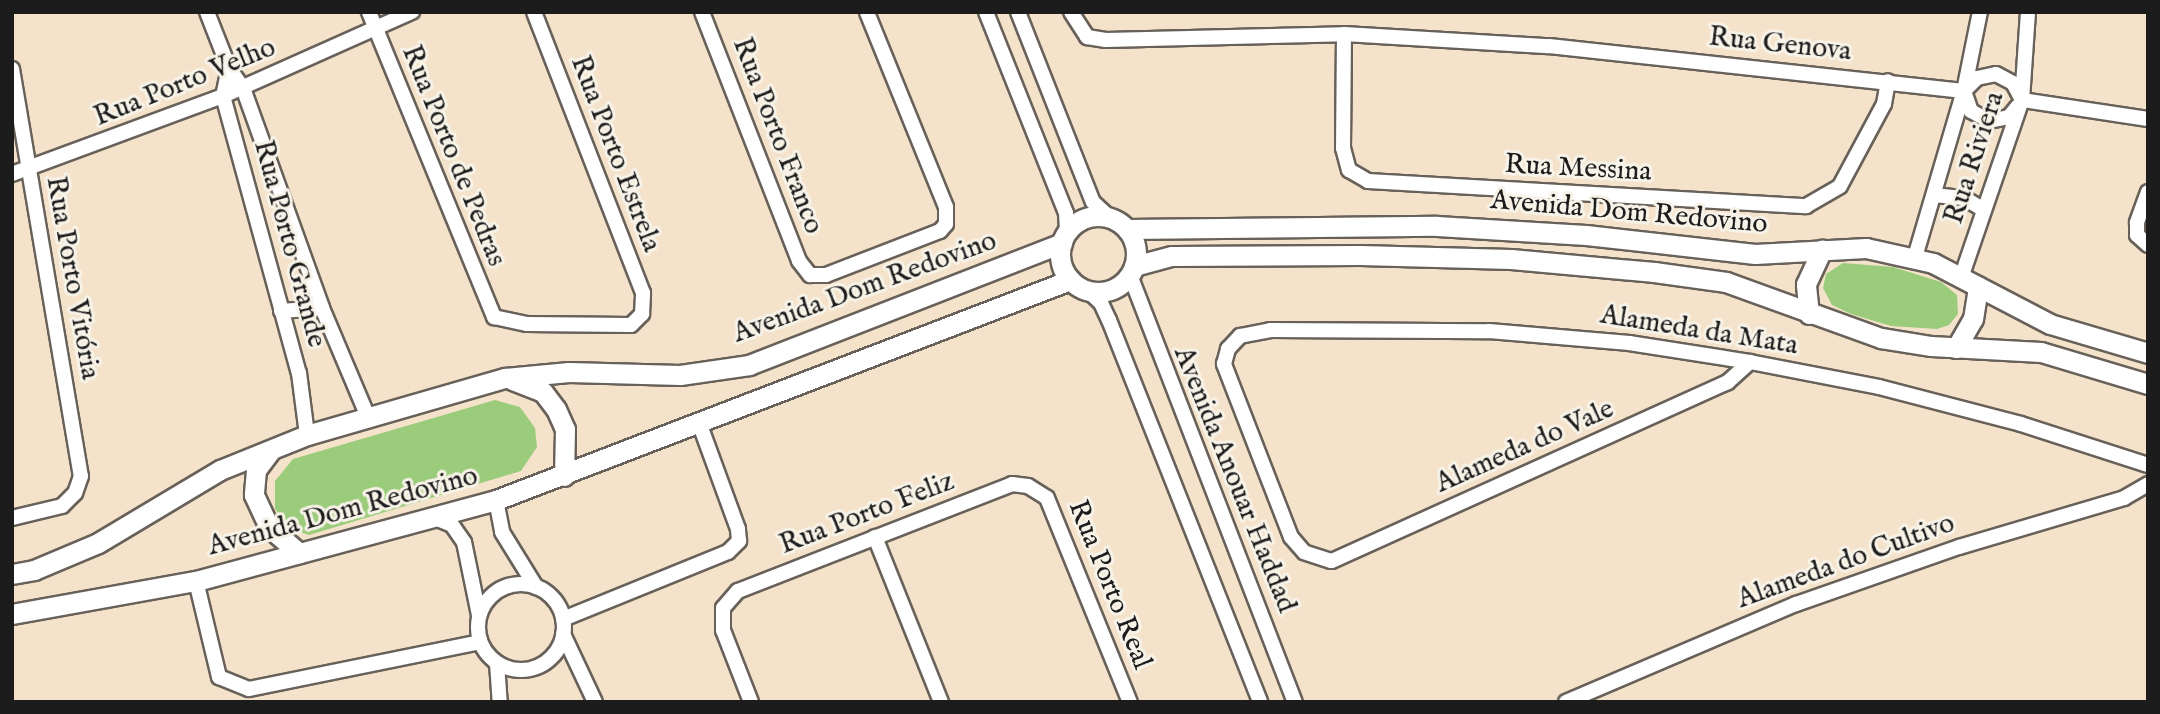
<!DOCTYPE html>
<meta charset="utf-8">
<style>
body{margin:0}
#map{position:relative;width:2160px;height:714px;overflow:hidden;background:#f5e2ca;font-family:"IM FELL English",serif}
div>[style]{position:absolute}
.green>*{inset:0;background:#9bcc7c}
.roads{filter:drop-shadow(2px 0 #686159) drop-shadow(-2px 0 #686159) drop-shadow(0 2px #686159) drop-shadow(0 -2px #686159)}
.street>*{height:14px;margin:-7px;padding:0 7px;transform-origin:7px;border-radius:7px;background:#fff}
.street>.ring{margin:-7px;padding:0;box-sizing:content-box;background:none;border:14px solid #fff;border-radius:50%}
.secondary>*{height:19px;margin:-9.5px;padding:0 9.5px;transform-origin:9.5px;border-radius:9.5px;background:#fff}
.secondary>.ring{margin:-9.5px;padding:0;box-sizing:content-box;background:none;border:19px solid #fff;border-radius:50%}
span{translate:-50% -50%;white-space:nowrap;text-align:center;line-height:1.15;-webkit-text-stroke:6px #f7f3e8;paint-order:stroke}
.street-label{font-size:28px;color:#1c1c1c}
.frame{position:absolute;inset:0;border:14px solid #1c1c1c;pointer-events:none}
</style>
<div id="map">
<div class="green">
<i style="clip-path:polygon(1843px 263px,1893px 267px,1941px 282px,1957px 295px,1958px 314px,1949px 325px,1937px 329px,1891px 326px,1851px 314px,1832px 305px,1823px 288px,1826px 274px)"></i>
<i style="clip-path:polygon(495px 400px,520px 407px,535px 428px,537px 447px,521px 471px,309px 535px,292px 529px,275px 509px,275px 481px,293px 459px)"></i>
</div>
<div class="roads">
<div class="street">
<i style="left:207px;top:12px;width:60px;rotate:68.6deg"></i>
<i style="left:229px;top:68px;width:24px;rotate:55deg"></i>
<i style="left:243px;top:88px;width:234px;rotate:70.2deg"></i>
<i style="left:322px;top:308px;width:118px;rotate:67.1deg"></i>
<i style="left:369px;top:12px;width:330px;rotate:67.7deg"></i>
<i style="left:494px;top:317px;width:34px;rotate:12deg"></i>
<i style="left:527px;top:324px;width:104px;rotate:0.6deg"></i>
<i style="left:631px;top:325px;width:16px;rotate:-45deg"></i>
<i style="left:642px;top:314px;width:21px;rotate:-87deg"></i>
<i style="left:643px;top:293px;width:301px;rotate:-111.2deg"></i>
<i style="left:702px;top:12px;width:267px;rotate:68.7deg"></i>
<i style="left:799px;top:261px;width:18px;rotate:52deg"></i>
<i style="left:810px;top:275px;width:16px"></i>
<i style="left:826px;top:275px;width:122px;rotate:-21.1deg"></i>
<i style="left:940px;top:231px;width:9px;rotate:-49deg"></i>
<i style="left:946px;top:224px;width:17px;rotate:-90deg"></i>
<i style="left:946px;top:207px;width:210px;rotate:-112.1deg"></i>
<i style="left:986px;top:12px;width:216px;rotate:68.3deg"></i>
<i style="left:1066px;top:213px;width:21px;rotate:87deg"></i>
<i style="left:1018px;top:12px;width:204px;rotate:68.5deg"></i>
<i style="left:1093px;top:202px;width:23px;rotate:43deg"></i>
<i style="left:1071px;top:12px;width:30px;rotate:57deg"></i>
<i style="left:1087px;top:37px;width:19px;rotate:9deg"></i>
<i style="left:1106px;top:40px;width:238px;rotate:-1.4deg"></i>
<i style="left:1344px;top:34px;width:205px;rotate:3.4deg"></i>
<i style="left:1549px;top:46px;width:417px;rotate:6.2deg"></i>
<i style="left:1344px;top:34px;width:114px;rotate:90.5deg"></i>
<i style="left:1343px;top:148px;width:23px;rotate:75deg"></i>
<i style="left:1349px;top:170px;width:22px;rotate:30deg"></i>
<i style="left:1368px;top:181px;width:439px;rotate:3.3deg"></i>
<i style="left:1806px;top:206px;width:39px;rotate:-30deg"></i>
<i style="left:1840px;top:186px;width:93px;rotate:-61.8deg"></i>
<i style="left:1884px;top:104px;width:23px;rotate:-80deg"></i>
<i style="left:229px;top:68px;width:29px;rotate:102deg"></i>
<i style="left:223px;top:96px;width:287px;rotate:74.7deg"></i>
<i style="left:299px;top:373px;width:63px;rotate:82.6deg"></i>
<i style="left:12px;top:69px;width:413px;rotate:80.4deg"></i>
<i style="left:81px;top:476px;width:18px;rotate:109deg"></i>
<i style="left:75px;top:493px;width:18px;rotate:135deg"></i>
<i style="left:62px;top:506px;width:51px;rotate:166.5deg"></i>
<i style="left:1965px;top:90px;width:17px;rotate:-45deg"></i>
<i style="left:1977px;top:78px;width:19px;rotate:-12deg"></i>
<i style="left:1996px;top:74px;width:19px;rotate:28deg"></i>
<i style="left:2013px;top:83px;width:19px;rotate:62deg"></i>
<i style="left:1964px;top:91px;width:21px;rotate:71deg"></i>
<i style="left:1971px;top:111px;width:21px;rotate:29deg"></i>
<i style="left:1989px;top:121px;width:20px;rotate:-11deg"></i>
<i style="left:2009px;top:117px;width:14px;rotate:-51deg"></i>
<i style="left:2022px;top:100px;width:127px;rotate:8.6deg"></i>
<i style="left:12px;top:174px;width:225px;rotate:-20.3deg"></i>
<i style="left:223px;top:96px;width:207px;rotate:-24deg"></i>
<i style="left:2148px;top:192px;width:33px;rotate:110deg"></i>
<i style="left:2137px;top:223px;width:12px;rotate:90deg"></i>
<i style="left:2137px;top:235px;width:15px;rotate:42deg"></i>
<i style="left:1934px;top:195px;width:30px;rotate:6deg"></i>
<i style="left:1964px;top:198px;width:23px;rotate:31deg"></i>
<i style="left:1915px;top:257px;width:173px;rotate:-73.6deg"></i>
<i style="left:1964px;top:91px;width:81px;rotate:-78.6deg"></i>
<i style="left:1130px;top:275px;width:458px;rotate:68.9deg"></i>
<i style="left:1962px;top:275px;width:185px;rotate:-71.1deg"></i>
<i style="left:2022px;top:100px;width:88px;rotate:-86.1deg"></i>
<i style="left:1087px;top:290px;width:19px;rotate:43deg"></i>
<i style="left:1101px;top:303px;width:19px;rotate:65deg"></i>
<i style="left:1109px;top:320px;width:411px;rotate:68.4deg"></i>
<i style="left:281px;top:311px;width:41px;rotate:-4.2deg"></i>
<i style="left:1750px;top:362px;width:30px;rotate:138deg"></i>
<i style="left:1728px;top:382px;width:435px;rotate:155.7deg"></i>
<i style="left:1331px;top:561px;width:28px;rotate:-162deg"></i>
<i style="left:1304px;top:552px;width:20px;rotate:-131deg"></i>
<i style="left:1291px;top:537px;width:186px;rotate:-111.2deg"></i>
<i style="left:1224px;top:364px;width:16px;rotate:-75deg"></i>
<i style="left:1228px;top:349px;width:18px;rotate:-47deg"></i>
<i style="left:1240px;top:336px;width:31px;rotate:-11deg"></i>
<i style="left:1270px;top:330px;width:219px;rotate:0.3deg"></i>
<i style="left:1489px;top:331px;width:141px;rotate:4.9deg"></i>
<i style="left:1629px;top:343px;width:122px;rotate:8.9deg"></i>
<i style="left:1750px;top:362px;width:131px;rotate:11deg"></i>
<i style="left:1879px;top:387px;width:147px;rotate:14.6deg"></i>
<i style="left:2021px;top:424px;width:133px;rotate:17.9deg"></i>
<i style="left:496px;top:500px;width:33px;rotate:79deg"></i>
<i style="left:502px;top:532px;width:65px;rotate:58.3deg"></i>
<i style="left:435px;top:518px;width:18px;rotate:22deg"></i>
<i style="left:452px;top:525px;width:21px;rotate:55deg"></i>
<i style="left:464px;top:542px;width:75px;rotate:78.4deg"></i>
<i style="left:875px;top:537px;width:178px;rotate:68.2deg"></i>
<i style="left:196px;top:581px;width:99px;rotate:76.5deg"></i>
<i style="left:219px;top:677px;width:32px;rotate:22deg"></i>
<i style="left:249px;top:689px;width:236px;rotate:-11.5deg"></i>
<i class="ring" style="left:478px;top:584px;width:72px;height:72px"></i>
<i style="left:563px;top:619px;width:178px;rotate:-22.1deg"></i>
<i style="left:728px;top:552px;width:16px;rotate:-45deg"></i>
<i style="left:739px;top:541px;width:12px;rotate:-95deg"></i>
<i style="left:738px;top:529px;width:111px;rotate:-110.1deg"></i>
<i style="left:563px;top:634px;width:75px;rotate:64.8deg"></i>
<i style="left:497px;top:663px;width:39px;rotate:86deg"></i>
<i style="left:751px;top:702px;width:77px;rotate:-111.3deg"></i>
<i style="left:723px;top:630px;width:22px;rotate:-90deg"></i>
<i style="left:723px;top:608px;width:23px;rotate:-49deg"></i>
<i style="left:738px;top:591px;width:294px;rotate:-21.3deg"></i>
<i style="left:1012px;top:484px;width:16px;rotate:7deg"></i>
<i style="left:1028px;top:486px;width:22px;rotate:32deg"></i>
<i style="left:1047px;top:498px;width:220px;rotate:67.9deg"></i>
<i style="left:1566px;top:702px;width:250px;rotate:-23.1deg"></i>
<i style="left:1796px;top:604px;width:173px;rotate:-19.3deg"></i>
<i style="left:1959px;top:547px;width:172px;rotate:-16.5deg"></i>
<i style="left:2124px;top:498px;width:28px;rotate:-30deg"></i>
</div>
<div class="secondary">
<i class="ring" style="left:1060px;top:216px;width:57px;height:57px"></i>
<i style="left:1127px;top:229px;width:310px;rotate:-0.6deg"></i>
<i style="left:1437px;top:226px;width:149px;rotate:3.5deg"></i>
<i style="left:1586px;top:235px;width:170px;rotate:6.4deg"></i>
<i style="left:1755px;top:254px;width:111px;rotate:-3.1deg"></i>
<i style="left:1866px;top:248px;width:69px;rotate:12.6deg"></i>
<i style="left:1933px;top:263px;width:132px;rotate:27.5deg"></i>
<i style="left:2050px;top:324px;width:102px;rotate:16.5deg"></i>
<i style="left:1134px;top:266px;width:39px;rotate:-15deg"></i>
<i style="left:1172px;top:256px;width:188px;rotate:-0.3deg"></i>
<i style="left:1360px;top:255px;width:151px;rotate:1.5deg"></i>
<i style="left:1511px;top:259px;width:144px;rotate:5.2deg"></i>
<i style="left:1654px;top:272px;width:73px;rotate:7.9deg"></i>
<i style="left:1726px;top:282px;width:165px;rotate:19.9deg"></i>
<i style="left:1881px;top:338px;width:51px;rotate:9.1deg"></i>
<i style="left:1931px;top:346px;width:110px;rotate:3.1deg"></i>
<i style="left:2041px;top:352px;width:112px;rotate:16.7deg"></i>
<i style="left:1809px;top:314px;width:30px;rotate:-96deg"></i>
<i style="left:1806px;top:284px;width:38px;rotate:-65deg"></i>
<i style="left:1956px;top:348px;width:34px;rotate:-60deg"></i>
<i style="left:1973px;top:319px;width:33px;rotate:-81deg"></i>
<i style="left:512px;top:380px;width:33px;rotate:21deg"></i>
<i style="left:543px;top:392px;width:21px;rotate:53deg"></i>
<i style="left:556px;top:409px;width:22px;rotate:66deg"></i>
<i style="left:565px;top:429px;width:47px;rotate:91.2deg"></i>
<i style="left:271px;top:450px;width:25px;rotate:127deg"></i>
<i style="left:256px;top:470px;width:25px;rotate:95deg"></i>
<i style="left:254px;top:495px;width:35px;rotate:65deg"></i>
<i style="left:269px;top:527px;width:40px;rotate:41deg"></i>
<i style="left:12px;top:574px;width:22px;rotate:-10deg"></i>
<i style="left:34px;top:570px;width:69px;rotate:-22.9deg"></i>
<i style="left:98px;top:543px;width:142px;rotate:-30.9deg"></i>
<i style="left:220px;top:470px;width:94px;rotate:-21.9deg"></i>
<i style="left:307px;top:435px;width:206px;rotate:-16.1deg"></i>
<i style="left:505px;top:378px;width:64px;rotate:-5.4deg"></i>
<i style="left:569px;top:372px;width:111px;rotate:1.5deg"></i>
<i style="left:680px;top:375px;width:70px;rotate:-8.2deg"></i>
<i style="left:749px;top:365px;width:336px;rotate:-21.3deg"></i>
<i style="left:12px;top:614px;width:187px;rotate:-10.2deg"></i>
<i style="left:196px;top:581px;width:311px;rotate:-15.1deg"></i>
<i style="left:496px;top:500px;width:615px;rotate:-20.97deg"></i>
</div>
</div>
<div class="street-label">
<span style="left:1780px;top:45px;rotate:6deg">Rua Genova</span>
<span style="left:185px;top:83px;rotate:-22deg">Rua Porto Velho</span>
<span style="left:777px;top:136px;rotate:69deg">Rua Porto Franco</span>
<span style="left:615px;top:154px;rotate:69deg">Rua Porto Estrela</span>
<span style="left:453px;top:156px;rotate:68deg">Rua Porto de Pedras</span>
<span style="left:1975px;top:158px;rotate:-72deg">Rua Riviera</span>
<span style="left:1578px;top:169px;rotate:3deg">Rua Messina</span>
<span style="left:1629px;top:213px;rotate:5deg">Avenida Dom Redovino</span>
<span style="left:289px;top:244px;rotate:75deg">Rua Porto Grande</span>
<span style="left:72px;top:278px;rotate:80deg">Rua Porto Vitória</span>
<span style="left:865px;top:288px;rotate:-20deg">Avenida Dom Redovino</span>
<span style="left:1699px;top:331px;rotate:9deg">Alameda da Mata</span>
<span style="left:1525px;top:447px;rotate:-24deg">Alameda do Vale</span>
<span style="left:1234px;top:480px;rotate:68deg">Avenida Anouar Haddad</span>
<span style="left:343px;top:512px;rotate:-15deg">Avenida Dom Redovino</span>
<span style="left:867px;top:514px;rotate:-21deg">Rua Porto Feliz</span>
<span style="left:1846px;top:562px;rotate:-20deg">Alameda do Cultivo</span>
<span style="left:1109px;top:585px;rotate:68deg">Rua Porto Real</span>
</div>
<div class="frame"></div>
</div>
